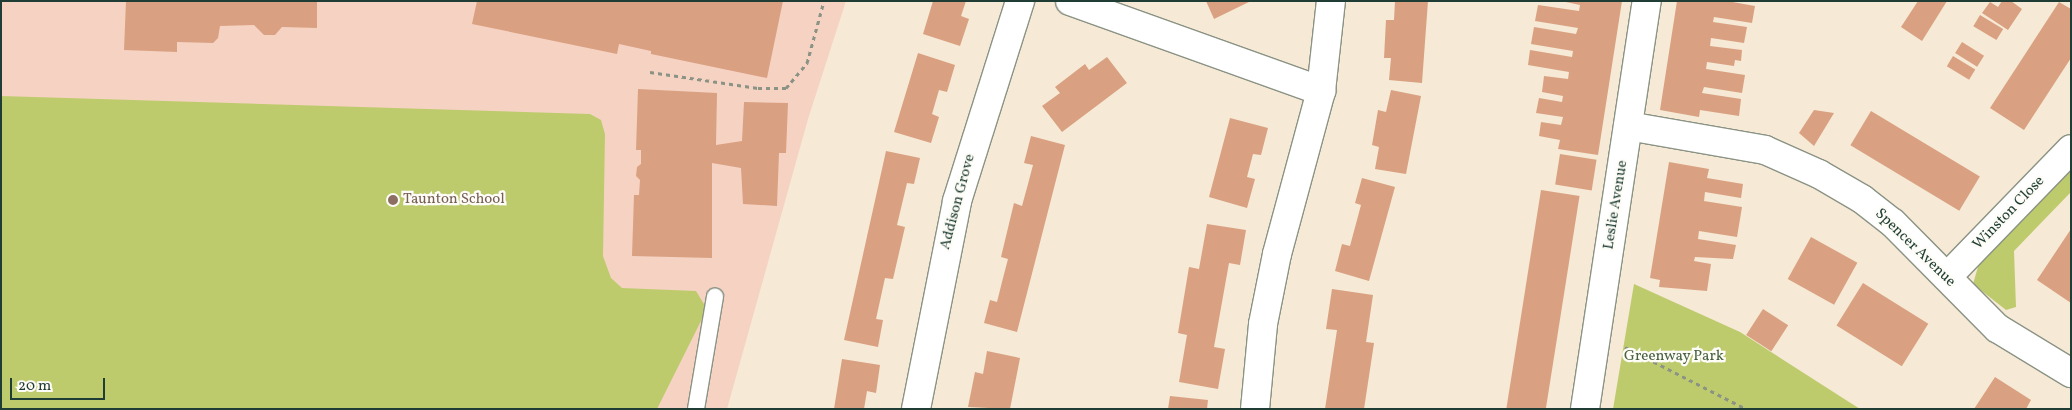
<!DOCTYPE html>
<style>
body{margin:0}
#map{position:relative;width:2072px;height:410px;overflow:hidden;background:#f6e9d5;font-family:Vollkorn,serif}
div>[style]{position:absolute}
.built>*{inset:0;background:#f6d2c3}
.green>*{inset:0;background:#becb6d}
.building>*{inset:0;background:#d9a181;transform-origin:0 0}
.path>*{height:3px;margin-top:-1.5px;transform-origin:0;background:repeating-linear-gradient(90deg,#8a9384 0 4px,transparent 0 8px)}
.roads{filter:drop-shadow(1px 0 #8a9384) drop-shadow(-1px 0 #8a9384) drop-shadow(0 1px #8a9384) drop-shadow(0 -1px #8a9384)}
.service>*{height:16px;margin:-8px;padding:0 8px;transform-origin:8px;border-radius:8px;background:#fff}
.minor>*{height:28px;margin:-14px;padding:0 14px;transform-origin:14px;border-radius:14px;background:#fff}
.dots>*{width:14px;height:14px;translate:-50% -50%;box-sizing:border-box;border:2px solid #fdfcf7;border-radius:50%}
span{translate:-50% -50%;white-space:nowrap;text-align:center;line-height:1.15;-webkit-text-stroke:4.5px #fdfcf7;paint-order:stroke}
.education-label{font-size:15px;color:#785e54}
.left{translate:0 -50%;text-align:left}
.street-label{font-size:15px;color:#1f3d34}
.park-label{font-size:15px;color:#476042}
.frame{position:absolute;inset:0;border:2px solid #1f3d34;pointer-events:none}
.scale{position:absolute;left:10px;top:378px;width:95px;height:22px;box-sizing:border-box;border:2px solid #1f3d34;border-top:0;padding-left:6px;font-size:15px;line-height:18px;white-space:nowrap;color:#1f3d34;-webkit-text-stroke:4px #fdfcf7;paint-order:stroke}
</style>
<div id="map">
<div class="built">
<i style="clip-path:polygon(1px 1px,846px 1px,808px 119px,727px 409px,1px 409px)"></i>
</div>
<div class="green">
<i style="clip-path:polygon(1px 96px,590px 114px,601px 120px,605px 134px,603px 256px,611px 278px,622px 288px,696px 291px,707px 309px,657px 409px,1px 409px)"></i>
<i style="clip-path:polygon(2071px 169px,2071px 192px,2014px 251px,2016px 307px,2006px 310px,1973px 284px,1980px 260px)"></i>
<i style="clip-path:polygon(1634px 284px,1740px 332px,1860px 409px,1613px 409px)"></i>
</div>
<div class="building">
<i style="clip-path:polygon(126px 1px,317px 1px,317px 28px,282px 27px,275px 35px,264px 35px,254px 25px,220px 26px,218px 38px,213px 43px,177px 42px,177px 52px,124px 50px)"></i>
<i style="clip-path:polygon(477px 1px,783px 1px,767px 78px,651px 54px,651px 51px,619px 44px,617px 54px,472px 24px)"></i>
<i style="clip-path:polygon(933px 1px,966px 1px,961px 16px,969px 19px,960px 46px,923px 34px)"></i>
<i style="clip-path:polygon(1206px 1px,1251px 1px,1214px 19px)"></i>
<i style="clip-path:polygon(1395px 1px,1428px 1px,1422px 83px,1389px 80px,1391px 58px,1384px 58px,1386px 20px,1394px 20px)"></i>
<i style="clip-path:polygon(1561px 1px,1622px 1px,1598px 155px,1558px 149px,1560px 140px,1539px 136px,1541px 122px,1561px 125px,1563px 117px,1536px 113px,1539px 98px,1562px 102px,1563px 96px,1542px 92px,1544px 76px,1568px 79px,1569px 72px,1528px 65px,1530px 50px,1572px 57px,1573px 51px,1531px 44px,1534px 27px,1576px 34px,1578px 28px,1535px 21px,1538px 5px,1579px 11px,1580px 5px)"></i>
<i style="clip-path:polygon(1677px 1px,1727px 1px,1755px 6px,1752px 23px,1714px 17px,1713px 22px,1747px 27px,1744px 43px,1711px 38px,1710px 46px,1742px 50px,1741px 61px,1735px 60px,1734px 66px,1707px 62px,1706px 69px,1745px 75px,1742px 93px,1704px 87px,1702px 93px,1741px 99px,1739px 116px,1700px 110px,1699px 117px,1660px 110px)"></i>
<i style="clip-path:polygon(1918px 1px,1947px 1px,1922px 41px,1901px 27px)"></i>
<i style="clip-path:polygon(2002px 1px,2011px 1px,2022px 9px,2008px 30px,1982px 13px,1990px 2px,1998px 7px)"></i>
<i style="clip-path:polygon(2059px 2px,2071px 9px,2071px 58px,2024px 130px,1990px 108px)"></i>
<i style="left:1980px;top:15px;width:27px;height:13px;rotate:31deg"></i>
<i style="left:1962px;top:42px;width:26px;height:13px;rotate:32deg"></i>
<i style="clip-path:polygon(918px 53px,955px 65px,947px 92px,939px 90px,932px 114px,939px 117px,931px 143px,894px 132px)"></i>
<i style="left:1953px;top:56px;width:26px;height:12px;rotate:31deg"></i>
<i style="clip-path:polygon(1107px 57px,1127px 83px,1062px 132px,1042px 106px,1060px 93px,1055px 87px,1085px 64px,1089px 70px)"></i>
<i style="clip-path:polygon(638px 89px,717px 93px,716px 145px,742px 141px,744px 102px,788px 103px,786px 153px,779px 153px,777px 206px,743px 204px,741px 168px,712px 163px,712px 258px,632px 256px,634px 195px,639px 195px,640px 180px,636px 176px,637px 167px,641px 164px,641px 150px,636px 150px)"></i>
<i style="clip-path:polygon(1391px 90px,1421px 96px,1406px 174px,1375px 169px,1379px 147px,1372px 145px,1378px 110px,1386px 112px)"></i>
<i style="clip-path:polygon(1814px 110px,1834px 113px,1814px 146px,1799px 133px)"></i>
<i style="left:1871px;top:111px;width:127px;height:40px;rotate:31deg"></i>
<i style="clip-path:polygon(1230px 118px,1268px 128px,1261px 155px,1253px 154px,1247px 177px,1255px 179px,1247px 208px,1209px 197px)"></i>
<i style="clip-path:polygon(1031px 136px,1065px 145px,1017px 332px,984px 323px,990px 300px,997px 302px,1003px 278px,1008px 259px,1001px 257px,1014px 203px,1022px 206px,1028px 184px,1033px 165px,1024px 163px)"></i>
<i style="clip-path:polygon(886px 151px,920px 158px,914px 184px,907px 183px,897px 225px,905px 227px,893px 279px,885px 278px,876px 319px,883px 320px,878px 347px,844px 340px)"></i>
<i style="left:1560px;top:154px;width:37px;height:31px;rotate:9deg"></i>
<i style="clip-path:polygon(1669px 162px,1709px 169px,1707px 178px,1743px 184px,1741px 198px,1705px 192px,1704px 201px,1742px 207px,1737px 237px,1699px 231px,1698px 239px,1736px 245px,1733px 259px,1695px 257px,1694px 261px,1711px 264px,1707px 291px,1659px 287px,1660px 280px,1650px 278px)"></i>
<i style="clip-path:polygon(1362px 178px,1395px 187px,1369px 281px,1335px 271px,1342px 244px,1350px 246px,1361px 205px,1355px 203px)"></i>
<i style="left:1541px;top:190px;width:39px;height:221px;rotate:9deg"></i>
<i style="clip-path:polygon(1207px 224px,1246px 230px,1240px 265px,1229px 263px,1214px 347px,1225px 349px,1218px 389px,1179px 382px,1187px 335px,1178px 333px,1189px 267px,1199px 269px)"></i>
<i style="clip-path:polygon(2071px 229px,2071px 303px,2037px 280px)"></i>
<i style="left:1811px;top:237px;width:53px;height:48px;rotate:29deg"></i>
<i style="left:1863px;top:283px;width:77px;height:50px;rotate:32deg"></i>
<i style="clip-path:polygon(1332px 289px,1373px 295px,1366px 342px,1374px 343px,1364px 409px,1325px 409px,1337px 330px,1326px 329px)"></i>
<i style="left:1763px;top:309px;width:30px;height:31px;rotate:33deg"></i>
<i style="clip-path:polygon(987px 351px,1020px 358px,1010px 409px,968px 407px,975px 372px,983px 374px)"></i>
<i style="clip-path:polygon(842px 359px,880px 365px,876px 393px,867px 391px,864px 409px,834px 409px)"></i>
<i style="clip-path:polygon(1995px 377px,2031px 400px,2026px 409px,1974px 409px)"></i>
<i style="clip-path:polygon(1170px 396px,1208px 400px,1207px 409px,1168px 409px)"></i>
</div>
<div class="path">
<i style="left:650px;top:72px;width:109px;rotate:8.4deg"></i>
<i style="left:758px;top:88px;width:28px"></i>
<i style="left:786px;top:88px;width:33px;rotate:-50deg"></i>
<i style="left:807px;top:63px;width:64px;rotate:-74.7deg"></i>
<i style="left:1625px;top:347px;width:136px;rotate:27.1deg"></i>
</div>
<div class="roads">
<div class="service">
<i style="left:696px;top:409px;width:114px;rotate:-80.4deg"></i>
</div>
<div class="minor">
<i style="left:1070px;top:1px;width:267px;rotate:19.7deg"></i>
<i style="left:1628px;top:126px;width:139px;rotate:9.9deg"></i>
<i style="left:1765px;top:150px;width:59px;rotate:24deg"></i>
<i style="left:1819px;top:174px;width:50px;rotate:30.2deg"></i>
<i style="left:1862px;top:199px;width:39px;rotate:38deg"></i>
<i style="left:1893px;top:223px;width:148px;rotate:45.3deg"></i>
<i style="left:1997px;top:328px;width:87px;rotate:31.3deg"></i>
<i style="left:1947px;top:277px;width:178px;rotate:-45.9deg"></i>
<i style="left:916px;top:409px;width:212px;rotate:-78.8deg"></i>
<i style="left:957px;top:201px;width:210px;rotate:-72.5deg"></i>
<i style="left:1255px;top:409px;width:85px;rotate:-84.6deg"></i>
<i style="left:1263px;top:324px;width:71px;rotate:-78.7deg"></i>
<i style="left:1277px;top:254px;width:169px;rotate:-74.9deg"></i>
<i style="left:1321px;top:91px;width:91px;rotate:-83.7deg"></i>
<i style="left:1585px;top:409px;width:413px;rotate:-81.4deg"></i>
</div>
</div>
<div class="dots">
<i style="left:393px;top:200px;background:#8d6e63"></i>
</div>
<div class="education-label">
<span class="left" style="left:403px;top:200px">Taunton School</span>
</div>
<div class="street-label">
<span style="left:958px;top:202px;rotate:-75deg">Addison Grove</span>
<span style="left:1616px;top:205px;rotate:-81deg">Leslie Avenue</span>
<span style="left:2009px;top:213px;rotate:-46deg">Winston Close</span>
<span style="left:1915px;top:248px;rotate:44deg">Spencer Avenue</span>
</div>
<div class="park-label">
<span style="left:1674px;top:357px">Greenway Park</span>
</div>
<div class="frame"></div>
<div class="scale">20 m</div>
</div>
